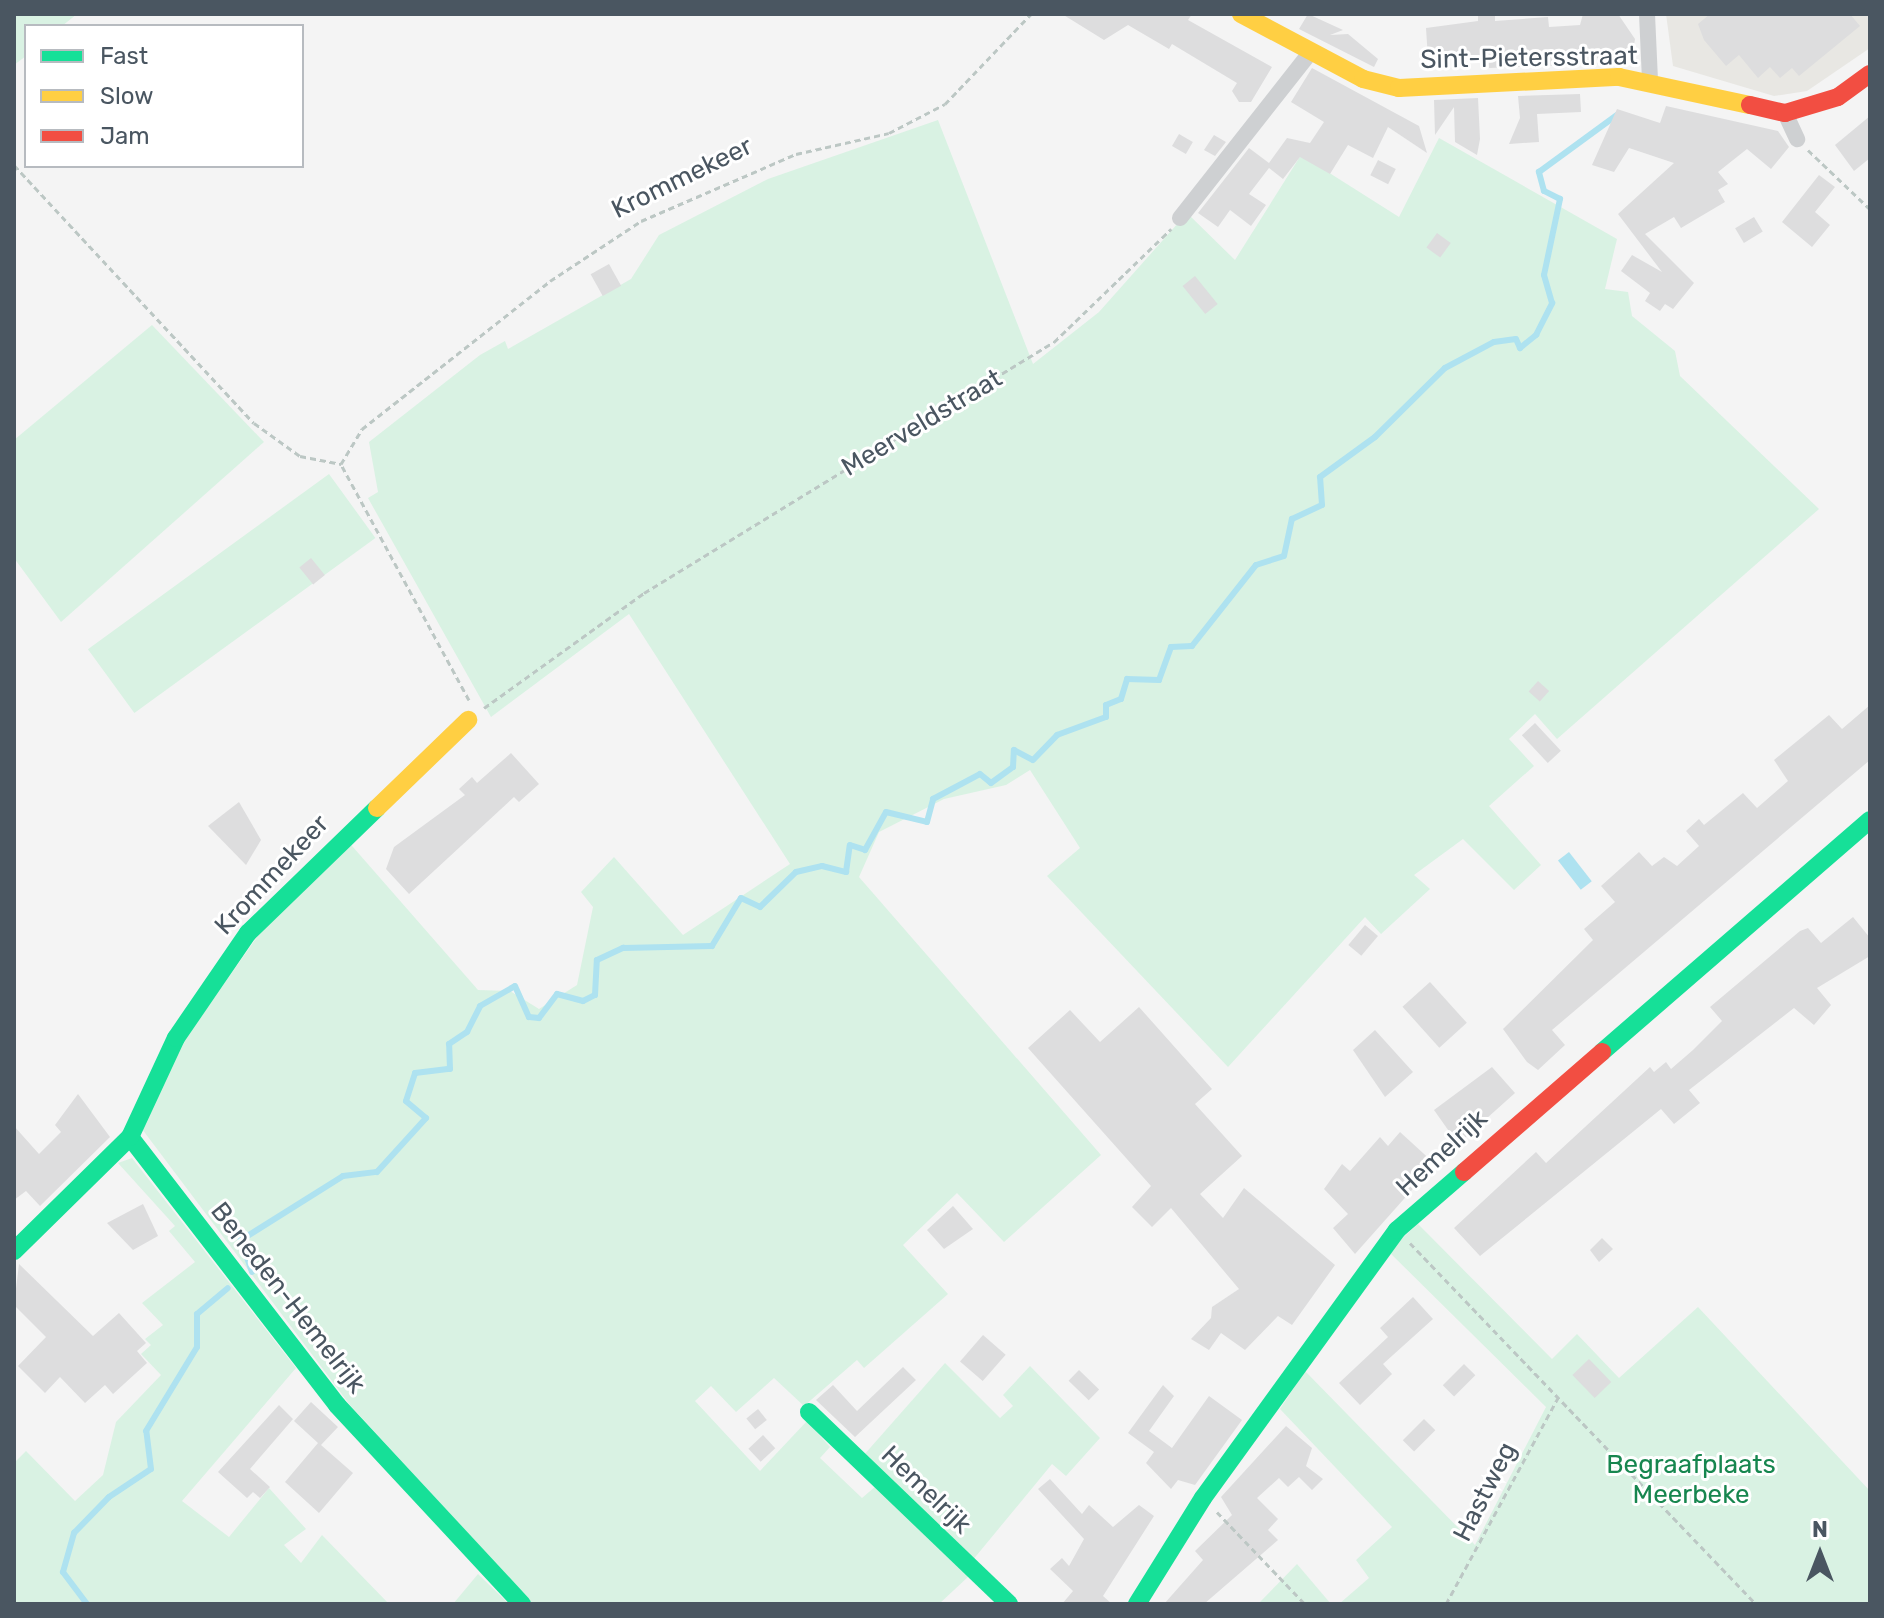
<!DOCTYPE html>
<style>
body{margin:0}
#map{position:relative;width:1884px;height:1618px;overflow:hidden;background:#f4f4f4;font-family:Rubik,sans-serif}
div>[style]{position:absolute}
.commercial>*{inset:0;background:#e8e7e3}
.green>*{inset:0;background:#d9f2e3;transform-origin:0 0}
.water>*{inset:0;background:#aee2f0;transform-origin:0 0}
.stream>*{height:6px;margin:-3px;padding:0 3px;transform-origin:3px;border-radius:3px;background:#aee2f0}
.building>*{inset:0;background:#ddddde;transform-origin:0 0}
.path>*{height:3px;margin-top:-1.5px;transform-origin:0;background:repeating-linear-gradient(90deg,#bcc7c4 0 6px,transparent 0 10px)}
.street>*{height:16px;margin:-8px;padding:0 8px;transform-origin:8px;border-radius:8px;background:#ced0d2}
.fast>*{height:18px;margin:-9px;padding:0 9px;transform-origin:9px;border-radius:9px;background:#16e098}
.slow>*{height:18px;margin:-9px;padding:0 9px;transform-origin:9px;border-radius:9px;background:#ffcf43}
.jam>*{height:18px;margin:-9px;padding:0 9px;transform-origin:9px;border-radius:9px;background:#f24e42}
span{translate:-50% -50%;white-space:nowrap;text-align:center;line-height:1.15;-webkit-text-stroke:6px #fff;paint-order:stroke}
.street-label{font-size:26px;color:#4a5661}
.park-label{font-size:26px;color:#17864f}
.frame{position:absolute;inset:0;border:16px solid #4a5661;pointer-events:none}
.legend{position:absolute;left:24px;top:24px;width:280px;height:144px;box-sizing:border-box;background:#fff;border:2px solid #b7bbc0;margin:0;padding:10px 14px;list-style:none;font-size:24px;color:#4a5661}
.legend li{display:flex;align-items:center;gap:16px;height:40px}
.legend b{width:40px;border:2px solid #b7bbc0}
.north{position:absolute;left:1780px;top:1514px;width:80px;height:80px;-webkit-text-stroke:6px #fff;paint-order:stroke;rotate:0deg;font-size:22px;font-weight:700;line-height:32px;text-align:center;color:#4a5661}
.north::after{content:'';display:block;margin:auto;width:28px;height:36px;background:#4a5661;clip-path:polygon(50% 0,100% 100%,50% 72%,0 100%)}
</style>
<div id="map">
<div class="commercial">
<i style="clip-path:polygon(1666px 14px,1870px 14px,1870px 48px,1807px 91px,1774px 96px,1673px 66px)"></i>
</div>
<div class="green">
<i style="clip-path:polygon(14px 14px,77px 14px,62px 26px,26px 26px,26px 56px,14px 65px)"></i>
<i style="clip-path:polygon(938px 120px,1033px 364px,1099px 312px,1187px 213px,1235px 260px,1301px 155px,1399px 217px,1439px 138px,1617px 239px,1605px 289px,1628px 292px,1632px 316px,1675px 351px,1680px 376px,1819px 509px,1557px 739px,1535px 714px,1509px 739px,1534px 766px,1489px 806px,1541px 865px,1514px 890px,1463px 839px,1414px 875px,1430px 889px,1381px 934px,1365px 917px,1228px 1067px,1047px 876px,1080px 848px,1030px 770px,1006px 785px,944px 799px,879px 832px,859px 877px,1101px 1155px,1004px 1242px,957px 1193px,903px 1245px,948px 1294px,864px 1368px,857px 1360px,804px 1406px,774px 1378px,736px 1412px,711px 1386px,695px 1401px,760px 1471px,807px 1421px,830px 1447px,820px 1458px,862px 1498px,876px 1486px,969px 1576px,939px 1604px,533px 1604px,350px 1405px,142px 1129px,174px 1055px,274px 913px,346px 839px,478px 990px,510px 991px,539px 1009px,577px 985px,593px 907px,581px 892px,614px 857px,683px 935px,790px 864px,629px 614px,491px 717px,368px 498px,378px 492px,369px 442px,480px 355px,505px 341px,508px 349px,631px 279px,659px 235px,768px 179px)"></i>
<i style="clip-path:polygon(152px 325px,264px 442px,61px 622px,14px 558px,14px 440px)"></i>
<i style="left:329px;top:474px;width:79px;height:298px;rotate:54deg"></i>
<i style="clip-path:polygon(132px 1158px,296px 1368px,182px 1501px,229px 1537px,269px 1488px,306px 1529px,284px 1545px,301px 1563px,322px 1535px,389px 1604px,14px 1604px,14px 1463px,26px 1451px,75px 1501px,103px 1475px,116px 1422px,161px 1375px,141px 1354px,151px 1345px,145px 1339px,163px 1325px,142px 1303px,195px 1262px,169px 1231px,175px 1226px,118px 1163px)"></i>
<i style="clip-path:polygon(1418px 1224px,1552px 1359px,1577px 1334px,1619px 1378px,1698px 1307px,1870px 1491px,1870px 1604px,1339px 1604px,1369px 1578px,1356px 1560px,1392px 1527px,1280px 1409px,1305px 1371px,1475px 1545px,1546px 1407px,1388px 1251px)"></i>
<i style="clip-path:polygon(945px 1363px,1000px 1418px,1013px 1406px,1003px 1395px,1030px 1366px,1100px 1438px,1066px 1476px,1052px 1464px,972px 1561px,863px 1456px)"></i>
<i style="clip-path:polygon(1297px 1564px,1331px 1604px,1262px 1604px,1260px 1602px)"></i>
<i style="clip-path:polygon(478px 1574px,509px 1604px,453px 1604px)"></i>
</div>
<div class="water">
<i style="left:1569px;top:852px;width:37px;height:14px;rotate:52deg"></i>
</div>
<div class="stream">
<i style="left:252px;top:1272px;width:34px;rotate:-109deg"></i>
<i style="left:241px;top:1240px;width:120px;rotate:-32.1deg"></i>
<i style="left:343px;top:1176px;width:34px;rotate:-7deg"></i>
<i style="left:377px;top:1172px;width:73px;rotate:-47.8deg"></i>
<i style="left:426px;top:1118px;width:26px;rotate:-140deg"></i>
<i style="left:406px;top:1101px;width:29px;rotate:-72deg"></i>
<i style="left:415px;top:1073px;width:35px;rotate:-7deg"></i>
<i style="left:450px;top:1069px;width:25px;rotate:-92deg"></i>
<i style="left:449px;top:1044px;width:22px;rotate:-34deg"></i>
<i style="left:467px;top:1032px;width:29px;rotate:-63deg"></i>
<i style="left:480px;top:1006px;width:40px;rotate:-29.7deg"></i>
<i style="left:515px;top:986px;width:34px;rotate:66deg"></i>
<i style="left:529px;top:1017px;width:10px;rotate:6deg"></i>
<i style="left:539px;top:1018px;width:30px;rotate:-53deg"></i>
<i style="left:557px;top:994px;width:27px;rotate:15deg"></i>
<i style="left:583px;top:1001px;width:13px;rotate:-27deg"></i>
<i style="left:595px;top:995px;width:35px;rotate:-87deg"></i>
<i style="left:597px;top:960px;width:29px;rotate:-25deg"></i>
<i style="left:623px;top:948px;width:89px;rotate:-1.3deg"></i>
<i style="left:712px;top:946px;width:56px;rotate:-58.9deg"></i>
<i style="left:741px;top:898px;width:21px;rotate:25deg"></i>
<i style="left:760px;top:907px;width:50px;rotate:-44.2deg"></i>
<i style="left:796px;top:872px;width:27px;rotate:-13deg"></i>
<i style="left:822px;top:866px;width:25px;rotate:14deg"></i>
<i style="left:846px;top:872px;width:27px;rotate:-82deg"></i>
<i style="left:850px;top:845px;width:16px;rotate:18deg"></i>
<i style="left:865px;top:850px;width:43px;rotate:-61.1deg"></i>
<i style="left:886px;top:812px;width:42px;rotate:13.7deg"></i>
<i style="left:927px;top:822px;width:24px;rotate:-75deg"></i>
<i style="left:933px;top:799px;width:53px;rotate:-28deg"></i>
<i style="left:980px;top:774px;width:14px;rotate:39deg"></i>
<i style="left:991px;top:783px;width:27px;rotate:-36deg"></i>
<i style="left:1013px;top:767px;width:17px;rotate:-87deg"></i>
<i style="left:1014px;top:750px;width:21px;rotate:28deg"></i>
<i style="left:1033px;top:760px;width:35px;rotate:-46deg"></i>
<i style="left:1057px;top:735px;width:52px;rotate:-20.2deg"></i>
<i style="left:1106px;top:717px;width:12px;rotate:-90deg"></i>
<i style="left:1106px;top:705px;width:16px;rotate:-22deg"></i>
<i style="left:1121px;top:699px;width:21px;rotate:-73deg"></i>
<i style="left:1127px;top:679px;width:32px;rotate:2deg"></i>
<i style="left:1159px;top:680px;width:35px;rotate:-70deg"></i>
<i style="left:1171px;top:647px;width:21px;rotate:-3deg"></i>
<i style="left:1192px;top:646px;width:103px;rotate:-51.7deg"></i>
<i style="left:1256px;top:565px;width:29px;rotate:-18deg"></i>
<i style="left:1284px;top:556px;width:38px;rotate:-78deg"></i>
<i style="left:1292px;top:519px;width:33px;rotate:-25deg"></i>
<i style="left:1322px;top:505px;width:28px;rotate:-94deg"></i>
<i style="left:1320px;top:477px;width:68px;rotate:-36deg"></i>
<i style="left:1375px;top:437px;width:98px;rotate:-44.6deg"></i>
<i style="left:1445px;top:368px;width:55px;rotate:-28deg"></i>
<i style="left:1494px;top:342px;width:22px;rotate:-8deg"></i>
<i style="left:1516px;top:339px;width:10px;rotate:66deg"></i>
<i style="left:1520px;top:348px;width:21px;rotate:-39deg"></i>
<i style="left:1536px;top:335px;width:36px;rotate:-63deg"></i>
<i style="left:1552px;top:303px;width:29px;rotate:-106deg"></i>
<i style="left:1544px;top:275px;width:78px;rotate:-78.1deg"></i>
<i style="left:1560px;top:199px;width:18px;rotate:-153deg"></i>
<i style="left:1544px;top:191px;width:20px;rotate:-105deg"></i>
<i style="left:1539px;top:172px;width:97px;rotate:-36.2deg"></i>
<i style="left:87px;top:1604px;width:40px;rotate:-127deg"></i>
<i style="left:63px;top:1572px;width:41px;rotate:-74.2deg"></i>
<i style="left:74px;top:1533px;width:50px;rotate:-45.8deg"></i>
<i style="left:109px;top:1497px;width:50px;rotate:-33.7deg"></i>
<i style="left:151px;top:1469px;width:38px;rotate:-97deg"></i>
<i style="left:146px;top:1431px;width:98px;rotate:-58.7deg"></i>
<i style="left:197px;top:1347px;width:33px;rotate:-90deg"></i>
<i style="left:197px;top:1314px;width:40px;rotate:-40deg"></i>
</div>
<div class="building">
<i style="clip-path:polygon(1062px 14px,1192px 14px,1188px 20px,1272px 67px,1251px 102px,1239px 102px,1232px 91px,1237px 83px,1172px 44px,1169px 49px,1128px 25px,1104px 40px)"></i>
<i style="clip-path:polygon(1308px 14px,1343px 30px,1330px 35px,1348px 34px,1378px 59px,1374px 67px,1299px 29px)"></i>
<i style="clip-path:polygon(1478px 14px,1495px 14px,1495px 21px,1548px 17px,1549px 27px,1580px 25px,1583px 14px,1618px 14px,1635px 39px,1631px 63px,1489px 68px,1488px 55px,1428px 59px,1426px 28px,1478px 21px)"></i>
<i style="clip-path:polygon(1710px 14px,1850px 14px,1860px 26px,1799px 76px,1792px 68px,1780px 78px,1770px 67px,1758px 78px,1739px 55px,1726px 66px,1704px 40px,1698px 24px)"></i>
<i style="clip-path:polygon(1312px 68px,1419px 126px,1427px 153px,1388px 127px,1373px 158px,1348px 145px,1330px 174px,1300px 157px,1283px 179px,1269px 168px,1249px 194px,1266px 205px,1251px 226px,1230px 210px,1218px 227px,1198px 213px,1249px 148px,1269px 163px,1287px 138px,1310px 143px,1324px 122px,1291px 102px)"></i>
<i style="clip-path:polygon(1580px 94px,1581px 112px,1537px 114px,1539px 142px,1509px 144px,1520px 118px,1518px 96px)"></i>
<i style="clip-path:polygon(1478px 98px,1480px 139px,1477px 155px,1455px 142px,1454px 107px,1435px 135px,1434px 100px)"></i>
<i style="clip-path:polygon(1666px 106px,1778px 131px,1789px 147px,1771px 169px,1747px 149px,1718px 172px,1728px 184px,1718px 190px,1725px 202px,1681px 228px,1674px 217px,1645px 234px,1694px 283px,1673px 309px,1665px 304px,1660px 311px,1645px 301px,1650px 293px,1621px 271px,1632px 255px,1662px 272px,1618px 214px,1674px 163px,1629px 148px,1614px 172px,1592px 165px,1617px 109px,1660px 123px)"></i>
<i style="clip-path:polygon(1870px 116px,1870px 158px,1854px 171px,1835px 145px)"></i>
<i style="left:1179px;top:134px;width:16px;height:14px;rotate:30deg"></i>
<i style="clip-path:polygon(1214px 135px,1226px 142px,1215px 156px,1204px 150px)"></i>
<i style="left:1378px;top:160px;width:20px;height:17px;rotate:27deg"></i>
<i style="clip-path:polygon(1819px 175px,1835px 187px,1815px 212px,1830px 225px,1812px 247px,1782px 222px)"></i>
<i style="left:1754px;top:217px;width:17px;height:22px;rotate:59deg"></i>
<i style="left:1437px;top:233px;width:17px;height:18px;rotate:36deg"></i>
<i style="left:609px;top:264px;width:25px;height:21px;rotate:61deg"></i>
<i style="left:1195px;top:276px;width:36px;height:16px;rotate:51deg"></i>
<i style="left:311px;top:558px;width:22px;height:15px;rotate:51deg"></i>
<i style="left:1538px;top:681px;width:15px;height:14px;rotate:42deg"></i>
<i style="clip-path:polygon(1870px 705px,1870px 760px,1552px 1030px,1565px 1045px,1538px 1070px,1527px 1062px,1503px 1029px,1593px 940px,1584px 929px,1615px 902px,1601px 886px,1639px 852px,1652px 866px,1664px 857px,1677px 866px,1699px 846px,1686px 831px,1699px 819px,1704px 825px,1743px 793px,1757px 808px,1788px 781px,1774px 760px,1829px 715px,1842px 729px)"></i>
<i style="left:1535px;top:723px;width:38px;height:18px;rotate:47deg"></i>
<i style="clip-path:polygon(511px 753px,539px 784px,519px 802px,514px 797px,409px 894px,386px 869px,394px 847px,465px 795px,459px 789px,472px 777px,477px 783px)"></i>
<i style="clip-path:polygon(239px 802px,261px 840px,246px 865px,208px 826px)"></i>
<i style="clip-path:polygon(1853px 917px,1870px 938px,1870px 956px,1817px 988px,1831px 1005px,1814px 1025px,1794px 1008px,1689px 1090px,1700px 1103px,1674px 1124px,1661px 1109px,1480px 1256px,1454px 1228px,1536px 1152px,1546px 1163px,1650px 1067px,1654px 1072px,1666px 1062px,1671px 1069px,1693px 1050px,1722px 1021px,1710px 1007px,1800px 931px,1808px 928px,1821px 943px)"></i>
<i style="left:1365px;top:925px;width:17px;height:26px;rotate:40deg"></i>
<i style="left:1430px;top:982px;width:55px;height:37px;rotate:48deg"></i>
<i style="clip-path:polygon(1139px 1007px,1212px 1089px,1195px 1104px,1242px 1156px,1200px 1194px,1223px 1218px,1244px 1188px,1335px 1265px,1292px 1325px,1278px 1316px,1245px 1350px,1221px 1333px,1209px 1350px,1191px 1339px,1211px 1318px,1212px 1307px,1239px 1289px,1171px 1208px,1152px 1227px,1132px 1207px,1151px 1186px,1028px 1048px,1070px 1010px,1100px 1042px)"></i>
<i style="clip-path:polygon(1375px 1030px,1413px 1072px,1385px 1097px,1353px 1050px)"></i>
<i style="clip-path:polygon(1492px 1067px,1515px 1093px,1458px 1144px,1434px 1110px)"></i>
<i style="clip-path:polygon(78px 1094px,110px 1137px,40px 1206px,26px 1191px,14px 1200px,14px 1126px,39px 1154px,61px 1132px,55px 1125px)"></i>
<i style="clip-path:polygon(1400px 1132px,1435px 1164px,1355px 1254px,1333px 1228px,1348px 1214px,1324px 1189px,1342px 1164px,1350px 1171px,1380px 1137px,1388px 1146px)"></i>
<i style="clip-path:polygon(143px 1204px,158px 1236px,133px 1250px,107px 1223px)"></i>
<i style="clip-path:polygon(953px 1206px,973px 1229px,944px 1249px,927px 1230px)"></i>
<i style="clip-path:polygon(1602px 1238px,1613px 1249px,1599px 1262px,1590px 1250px)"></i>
<i style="clip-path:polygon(19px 1264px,93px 1336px,119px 1313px,146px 1343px,137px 1351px,147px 1363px,113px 1394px,105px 1385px,85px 1403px,60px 1377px,45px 1393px,18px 1366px,46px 1337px,14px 1305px)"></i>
<i style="clip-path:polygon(1413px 1297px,1433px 1319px,1383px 1364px,1392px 1374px,1360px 1405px,1339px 1383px,1388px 1337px,1380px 1328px)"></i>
<i style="left:983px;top:1335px;width:30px;height:35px;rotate:41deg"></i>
<i style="left:1589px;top:1359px;width:32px;height:23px;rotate:46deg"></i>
<i style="left:1464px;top:1364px;width:16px;height:30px;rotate:45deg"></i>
<i style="clip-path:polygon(903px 1367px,916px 1380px,855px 1437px,816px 1400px,833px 1385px,857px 1411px)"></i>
<i style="left:1079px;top:1370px;width:28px;height:15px;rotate:44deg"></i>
<i style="clip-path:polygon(1163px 1385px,1174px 1396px,1149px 1431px,1172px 1448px,1209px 1396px,1242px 1420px,1195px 1485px,1178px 1480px,1171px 1489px,1146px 1463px,1154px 1452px,1128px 1433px)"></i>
<i style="clip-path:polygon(311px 1402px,338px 1427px,321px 1445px,353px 1473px,319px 1513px,285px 1482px,318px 1443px,294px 1421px)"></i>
<i style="clip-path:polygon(279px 1405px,293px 1419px,250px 1469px,270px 1487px,260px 1498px,253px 1492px,247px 1498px,218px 1472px)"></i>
<i style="left:758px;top:1409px;width:14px;height:15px;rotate:51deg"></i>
<i style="left:1424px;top:1419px;width:16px;height:30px;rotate:45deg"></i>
<i style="clip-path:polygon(1286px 1426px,1312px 1448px,1306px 1466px,1323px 1479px,1312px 1490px,1299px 1477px,1288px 1487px,1279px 1478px,1257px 1498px,1278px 1519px,1268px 1530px,1278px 1540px,1204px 1604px,1164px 1604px,1203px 1560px,1195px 1551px,1232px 1515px,1221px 1497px)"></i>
<i style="left:763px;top:1435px;width:18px;height:20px;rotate:47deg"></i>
<i style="clip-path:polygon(1050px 1479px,1082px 1514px,1089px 1505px,1113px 1527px,1139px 1505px,1154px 1516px,1103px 1596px,1112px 1604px,1062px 1604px,1073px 1591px,1050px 1569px,1062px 1558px,1069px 1566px,1084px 1539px,1038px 1489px)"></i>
</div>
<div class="path">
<i style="left:1808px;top:150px;width:86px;rotate:43.6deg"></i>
<i style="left:14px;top:165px;width:352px;rotate:47.1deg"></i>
<i style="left:254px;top:423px;width:57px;rotate:35.7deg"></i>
<i style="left:300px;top:456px;width:42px;rotate:11deg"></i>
<i style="left:469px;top:700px;width:268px;rotate:-118.5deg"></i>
<i style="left:341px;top:464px;width:41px;rotate:-59deg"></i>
<i style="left:362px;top:429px;width:239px;rotate:-38.2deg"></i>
<i style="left:550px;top:281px;width:109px;rotate:-33.4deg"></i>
<i style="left:641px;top:221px;width:169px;rotate:-23.4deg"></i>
<i style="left:796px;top:154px;width:95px;rotate:-12.7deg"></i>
<i style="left:889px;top:133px;width:63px;rotate:-27.4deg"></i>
<i style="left:945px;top:104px;width:124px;rotate:-46.3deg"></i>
<i style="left:484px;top:708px;width:197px;rotate:-35.7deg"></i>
<i style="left:644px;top:593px;width:481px;rotate:-31.5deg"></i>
<i style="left:1054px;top:342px;width:163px;rotate:-44deg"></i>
<i style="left:1410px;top:1243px;width:500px;rotate:46.22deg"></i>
<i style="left:1217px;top:1512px;width:127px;rotate:46.3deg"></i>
<i style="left:1446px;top:1604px;width:234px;rotate:-61.5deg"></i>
</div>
<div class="street">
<i style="left:1647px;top:14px;width:67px;rotate:87.4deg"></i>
<i style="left:1785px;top:113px;width:29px;rotate:65deg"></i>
<i style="left:1180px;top:218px;width:210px;rotate:-51.8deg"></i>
</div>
<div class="fast">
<i style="left:1602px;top:1052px;width:354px;rotate:-40.9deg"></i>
<i style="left:130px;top:1137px;width:339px;rotate:52.3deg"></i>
<i style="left:337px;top:1405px;width:272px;rotate:47.1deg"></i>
<i style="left:14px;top:1251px;width:163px;rotate:-44.5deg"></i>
<i style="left:130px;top:1137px;width:109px;rotate:-65.1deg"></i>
<i style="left:176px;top:1038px;width:127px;rotate:-55.6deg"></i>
<i style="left:248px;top:933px;width:180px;rotate:-44.1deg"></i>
<i style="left:809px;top:1412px;width:277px;rotate:43.8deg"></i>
<i style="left:1137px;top:1604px;width:125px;rotate:-58.1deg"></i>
<i style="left:1203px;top:1498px;width:331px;rotate:-54.1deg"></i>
<i style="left:1397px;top:1230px;width:89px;rotate:-40.9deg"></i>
</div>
<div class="slow">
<i style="left:1241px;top:14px;width:138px;rotate:28deg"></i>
<i style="left:1363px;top:79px;width:37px;rotate:14deg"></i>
<i style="left:1399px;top:88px;width:220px;rotate:-2.9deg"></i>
<i style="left:1619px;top:77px;width:134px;rotate:12.1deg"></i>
<i style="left:377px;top:808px;width:127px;rotate:-44deg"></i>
</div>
<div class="jam">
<i style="left:1750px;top:105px;width:36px;rotate:13deg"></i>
<i style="left:1785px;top:113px;width:55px;rotate:-16.8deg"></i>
<i style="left:1838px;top:97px;width:39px;rotate:-36deg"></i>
<i style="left:1464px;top:1172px;width:183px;rotate:-41deg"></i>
</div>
<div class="street-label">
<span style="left:1529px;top:58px;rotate:-1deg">Sint-Pietersstraat</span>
<span style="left:682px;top:178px;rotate:-26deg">Krommekeer</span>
<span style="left:922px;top:423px;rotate:-31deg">Meerveldstraat</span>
<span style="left:272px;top:875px;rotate:-47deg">Krommekeer</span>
<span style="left:1442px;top:1153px;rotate:-43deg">Hemelrijk</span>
<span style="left:288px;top:1298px;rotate:52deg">Beneden-Hemelrijk</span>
<span style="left:926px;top:1490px;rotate:44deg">Hemelrijk</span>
<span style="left:1485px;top:1492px;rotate:-63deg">Hastweg</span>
</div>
<div class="park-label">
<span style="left:1691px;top:1480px">Begraafplaats<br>Meerbeke</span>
</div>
<div class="frame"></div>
<ul class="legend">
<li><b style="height:10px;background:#16e098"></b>Fast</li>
<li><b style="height:10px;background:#ffcf43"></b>Slow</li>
<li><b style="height:10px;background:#f24e42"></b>Jam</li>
</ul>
<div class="north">N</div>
</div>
